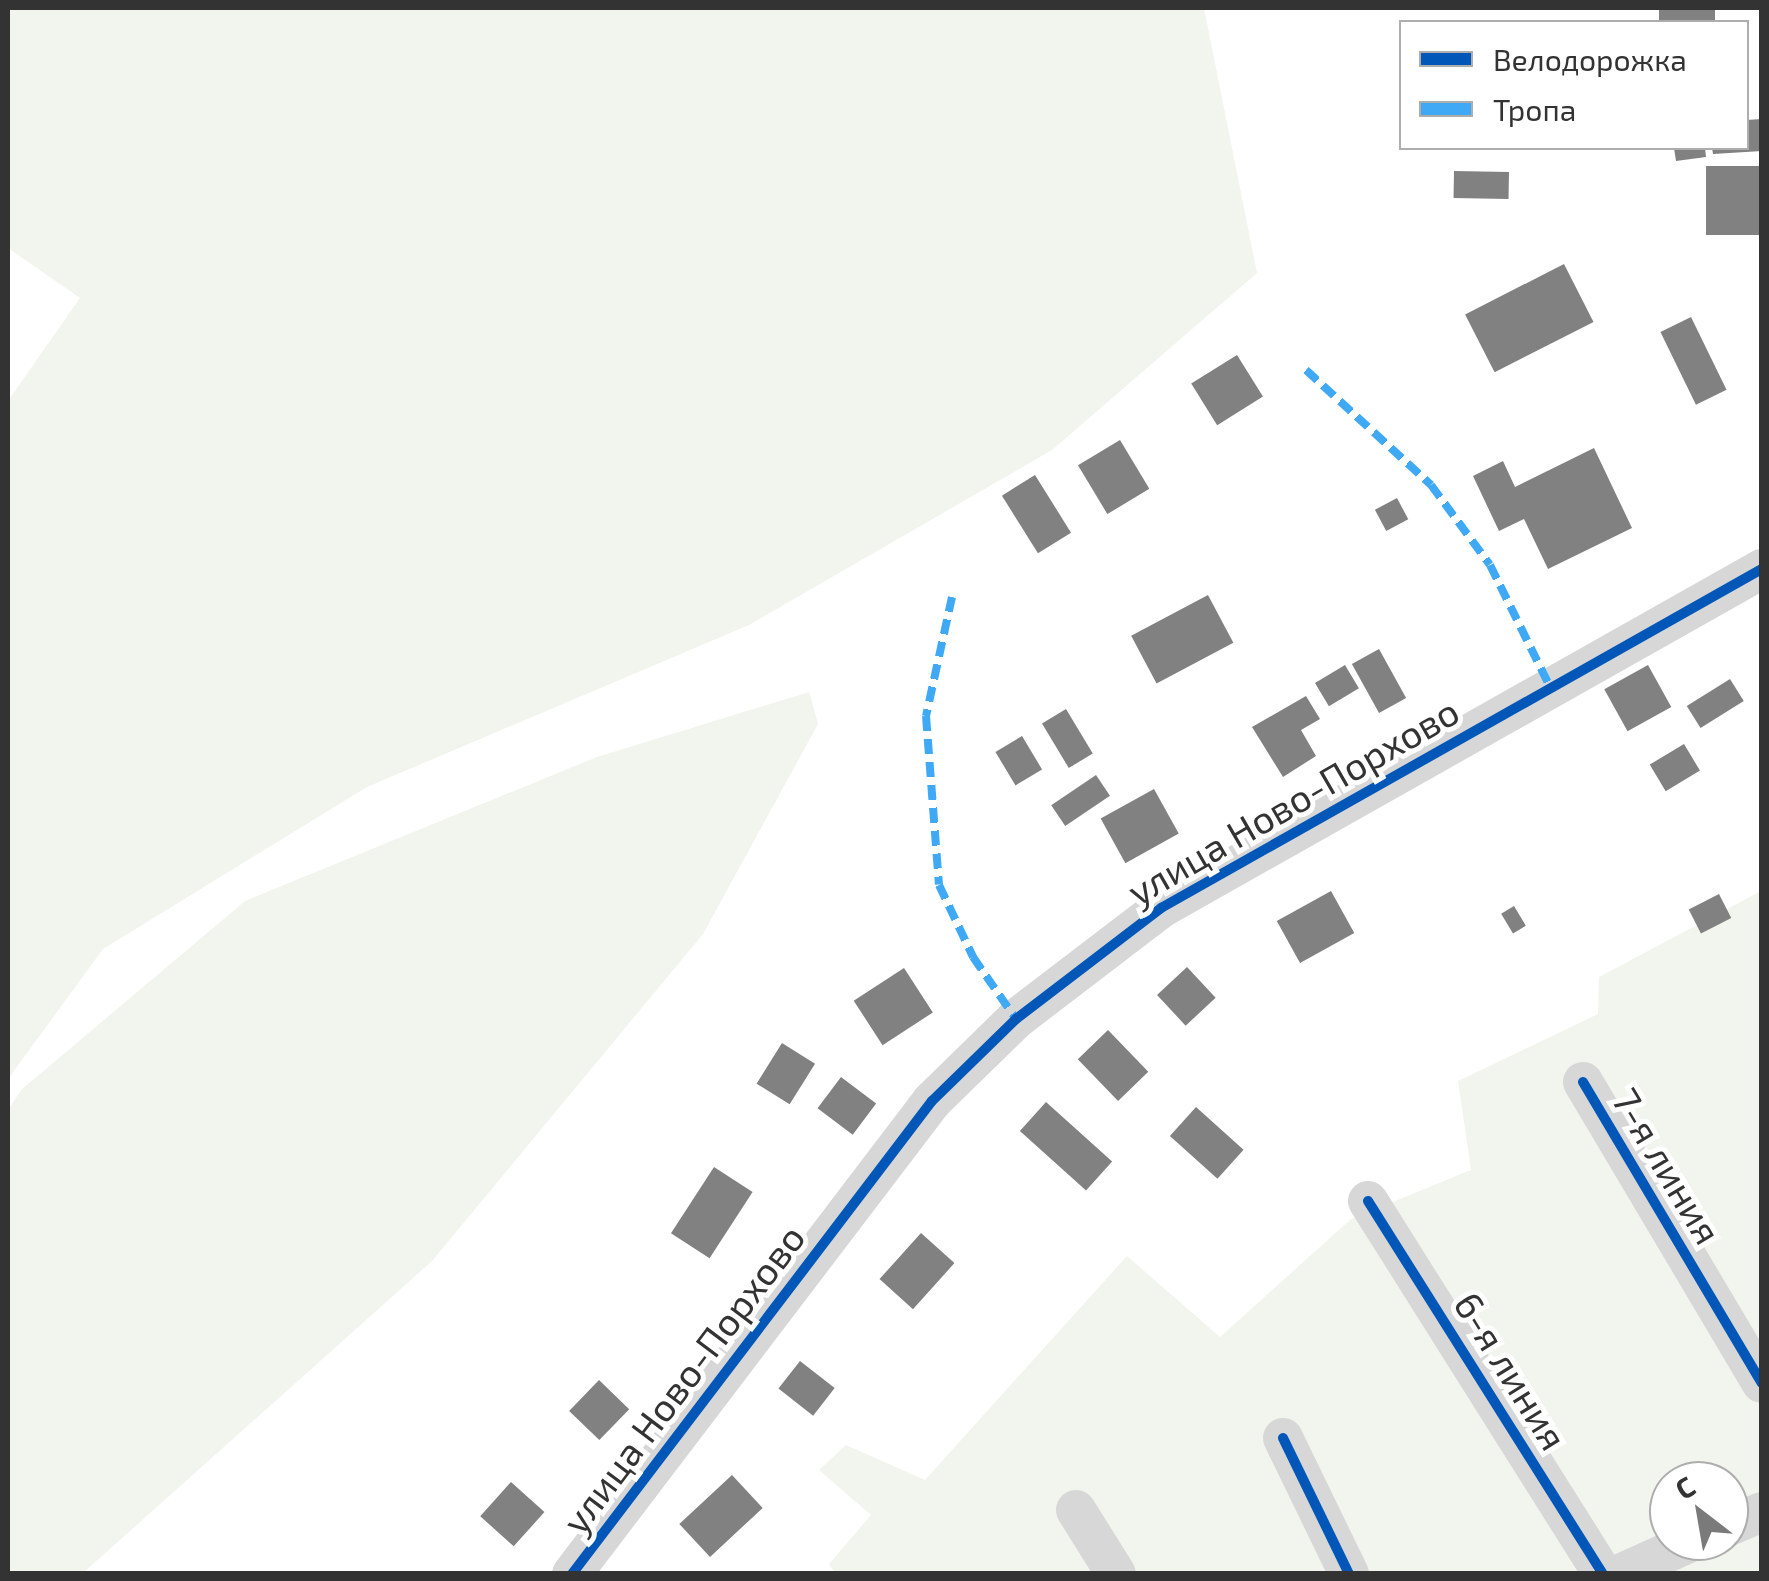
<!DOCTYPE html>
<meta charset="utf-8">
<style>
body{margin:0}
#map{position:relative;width:1769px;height:1581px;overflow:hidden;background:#fff;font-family:"Exo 2",sans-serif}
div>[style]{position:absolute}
.green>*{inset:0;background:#f1f5ed}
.building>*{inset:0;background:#818181;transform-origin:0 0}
.minor>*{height:40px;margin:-20px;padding:0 20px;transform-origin:20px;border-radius:20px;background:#d7d7d7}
.quiet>*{height:8px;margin-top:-4px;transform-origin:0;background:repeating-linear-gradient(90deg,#3fa9f5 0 15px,transparent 0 23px)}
.cycleway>*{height:10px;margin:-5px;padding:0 5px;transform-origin:5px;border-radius:5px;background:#0057b8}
span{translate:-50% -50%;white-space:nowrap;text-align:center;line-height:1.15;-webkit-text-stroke:10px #fff;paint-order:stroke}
.street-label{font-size:38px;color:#333}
.frame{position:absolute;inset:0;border:10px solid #333;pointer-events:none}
.legend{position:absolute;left:1399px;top:20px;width:350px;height:130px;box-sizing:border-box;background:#fff;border:2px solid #adadad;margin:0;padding:12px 18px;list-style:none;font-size:30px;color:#333}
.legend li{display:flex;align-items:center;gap:20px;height:50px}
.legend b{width:50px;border:2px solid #adadad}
.north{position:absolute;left:1649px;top:1461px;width:100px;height:100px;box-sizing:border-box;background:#fff;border:2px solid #adadad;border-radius:50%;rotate:329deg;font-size:28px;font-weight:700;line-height:40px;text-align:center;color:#333}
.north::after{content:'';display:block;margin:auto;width:35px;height:45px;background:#7a7a7a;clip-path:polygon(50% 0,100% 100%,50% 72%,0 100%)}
</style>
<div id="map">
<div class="green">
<i style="clip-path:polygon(8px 8px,1204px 8px,1257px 273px,1052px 450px,749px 625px,367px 787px,103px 949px,8px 1079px,8px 401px,80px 298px,8px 248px)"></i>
<i style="clip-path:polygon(809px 692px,818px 724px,703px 934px,432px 1261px,83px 1573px,8px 1573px,8px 1110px,21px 1090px,245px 901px,597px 757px)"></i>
<i style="clip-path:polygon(evenodd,1761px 891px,1761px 1573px,835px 1573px,829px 1564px,871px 1515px,819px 1470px,846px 1445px,925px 1480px,1127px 1256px,1220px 1337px,1351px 1219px,1471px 1170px,1458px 1081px,1598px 1014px,1599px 977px,1761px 891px,1669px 1481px,1729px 1481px,1729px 1541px,1669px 1541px,1669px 1481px)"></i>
</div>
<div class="building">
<i style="left:1659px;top:8px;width:56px;height:14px"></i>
<i style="clip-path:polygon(1762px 119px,1762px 151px,1713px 154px,1712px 148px,1746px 148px,1746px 120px)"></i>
<i style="clip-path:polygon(1674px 148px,1705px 148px,1706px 157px,1676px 161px)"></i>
<i style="left:1762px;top:166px;width:69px;height:56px;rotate:90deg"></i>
<i style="left:1454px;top:171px;width:55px;height:27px;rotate:1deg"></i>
<i style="left:1564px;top:264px;width:65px;height:111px;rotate:63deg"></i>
<i style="left:1691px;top:317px;width:81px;height:34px;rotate:64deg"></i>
<i style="left:1237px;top:355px;width:49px;height:54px;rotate:58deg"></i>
<i style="left:1120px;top:440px;width:57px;height:49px;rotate:59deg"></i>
<i style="clip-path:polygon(1594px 448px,1632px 528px,1548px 569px,1524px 519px,1499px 531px,1473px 476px,1503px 461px,1515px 487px)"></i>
<i style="left:1035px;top:475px;width:68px;height:39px;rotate:58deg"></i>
<i style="left:1397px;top:498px;width:24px;height:25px;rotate:62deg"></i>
<i style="left:1208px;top:595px;width:54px;height:87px;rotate:62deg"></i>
<i style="left:1379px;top:649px;width:56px;height:31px;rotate:61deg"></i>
<i style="left:1345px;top:665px;width:27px;height:35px;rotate:59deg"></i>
<i style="left:1648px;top:665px;width:48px;height:50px;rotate:61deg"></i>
<i style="left:1730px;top:679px;width:26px;height:51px;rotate:58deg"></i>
<i style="clip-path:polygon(1306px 696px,1320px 719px,1301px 730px,1316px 756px,1283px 777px,1252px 727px)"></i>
<i style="left:1066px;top:709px;width:52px;height:28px;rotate:59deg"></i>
<i style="left:1022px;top:736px;width:39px;height:31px;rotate:59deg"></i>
<i style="left:1684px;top:744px;width:31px;height:40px;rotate:59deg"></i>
<i style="left:1096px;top:775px;width:25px;height:54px;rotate:56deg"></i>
<i style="left:1154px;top:789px;width:51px;height:61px;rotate:61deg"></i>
<i style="left:1331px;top:891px;width:48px;height:62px;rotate:61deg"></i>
<i style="left:1719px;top:894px;width:27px;height:34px;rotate:63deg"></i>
<i style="left:1514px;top:906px;width:23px;height:15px;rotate:59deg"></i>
<i style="left:1187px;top:967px;width:42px;height:41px;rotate:47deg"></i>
<i style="left:904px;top:968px;width:53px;height:60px;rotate:57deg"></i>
<i style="left:1108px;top:1030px;width:58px;height:42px;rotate:46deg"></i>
<i style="left:782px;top:1043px;width:39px;height:48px;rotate:32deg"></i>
<i style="left:841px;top:1077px;width:44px;height:39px;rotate:37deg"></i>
<i style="left:1046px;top:1102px;width:89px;height:39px;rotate:42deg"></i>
<i style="left:1196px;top:1107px;width:64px;height:39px;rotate:42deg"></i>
<i style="left:714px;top:1167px;width:46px;height:79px;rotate:33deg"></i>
<i style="left:921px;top:1233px;width:45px;height:62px;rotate:42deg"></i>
<i style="left:800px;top:1361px;width:44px;height:35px;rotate:38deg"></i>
<i style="left:599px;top:1380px;width:42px;height:43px;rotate:44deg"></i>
<i style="left:732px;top:1475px;width:45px;height:72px;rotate:47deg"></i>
<i style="left:511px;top:1482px;width:45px;height:46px;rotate:42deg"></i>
</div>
<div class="minor">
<i style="left:1583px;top:1082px;width:350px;rotate:59.3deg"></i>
<i style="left:1368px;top:1201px;width:441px;rotate:57.8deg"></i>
<i style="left:1283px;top:1438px;width:151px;rotate:64.1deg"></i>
<i style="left:1076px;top:1510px;width:75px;rotate:58deg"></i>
<i style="left:1729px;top:1526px;width:36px;rotate:-23deg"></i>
<i style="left:572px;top:1574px;width:594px;rotate:-52.73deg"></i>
<i style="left:932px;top:1101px;width:117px;rotate:-44.3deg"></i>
<i style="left:1016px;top:1019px;width:183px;rotate:-37.4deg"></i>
<i style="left:1161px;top:908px;width:690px;rotate:-29.43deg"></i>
<i style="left:1620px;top:1574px;width:80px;rotate:-24.3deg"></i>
</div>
<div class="quiet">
<i style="left:1306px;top:370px;width:170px;rotate:42.6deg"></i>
<i style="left:1431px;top:485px;width:99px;rotate:53.6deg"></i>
<i style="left:1490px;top:565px;width:138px;rotate:63.8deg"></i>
<i style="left:952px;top:597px;width:122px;rotate:102.3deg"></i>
<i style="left:926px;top:716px;width:169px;rotate:85.6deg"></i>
<i style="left:939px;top:885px;width:80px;rotate:64.7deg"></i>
<i style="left:973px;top:957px;width:75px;rotate:55.3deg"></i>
</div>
<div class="cycleway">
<i style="left:1583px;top:1082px;width:350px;rotate:59.3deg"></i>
<i style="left:1368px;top:1201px;width:441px;rotate:57.8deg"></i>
<i style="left:1283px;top:1438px;width:151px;rotate:64.1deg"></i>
<i style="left:572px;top:1574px;width:594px;rotate:-52.73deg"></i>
<i style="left:932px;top:1101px;width:117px;rotate:-44.3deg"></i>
<i style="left:1016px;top:1019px;width:183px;rotate:-37.4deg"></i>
<i style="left:1161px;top:908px;width:690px;rotate:-29.43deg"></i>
</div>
<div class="street-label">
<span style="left:1293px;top:801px;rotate:-30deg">улица Ново-Порхово</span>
<span style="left:1667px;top:1166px;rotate:59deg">7-я линия</span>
<span style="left:1511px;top:1371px;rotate:58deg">6-я линия</span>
<span style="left:683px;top:1379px;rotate:-53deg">улица Ново-Порхово</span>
</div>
<div class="frame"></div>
<ul class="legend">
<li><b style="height:12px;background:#0057b8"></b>Велодорожка</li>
<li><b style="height:12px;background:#3fa9f5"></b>Тропа</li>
</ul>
<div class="north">С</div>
</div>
